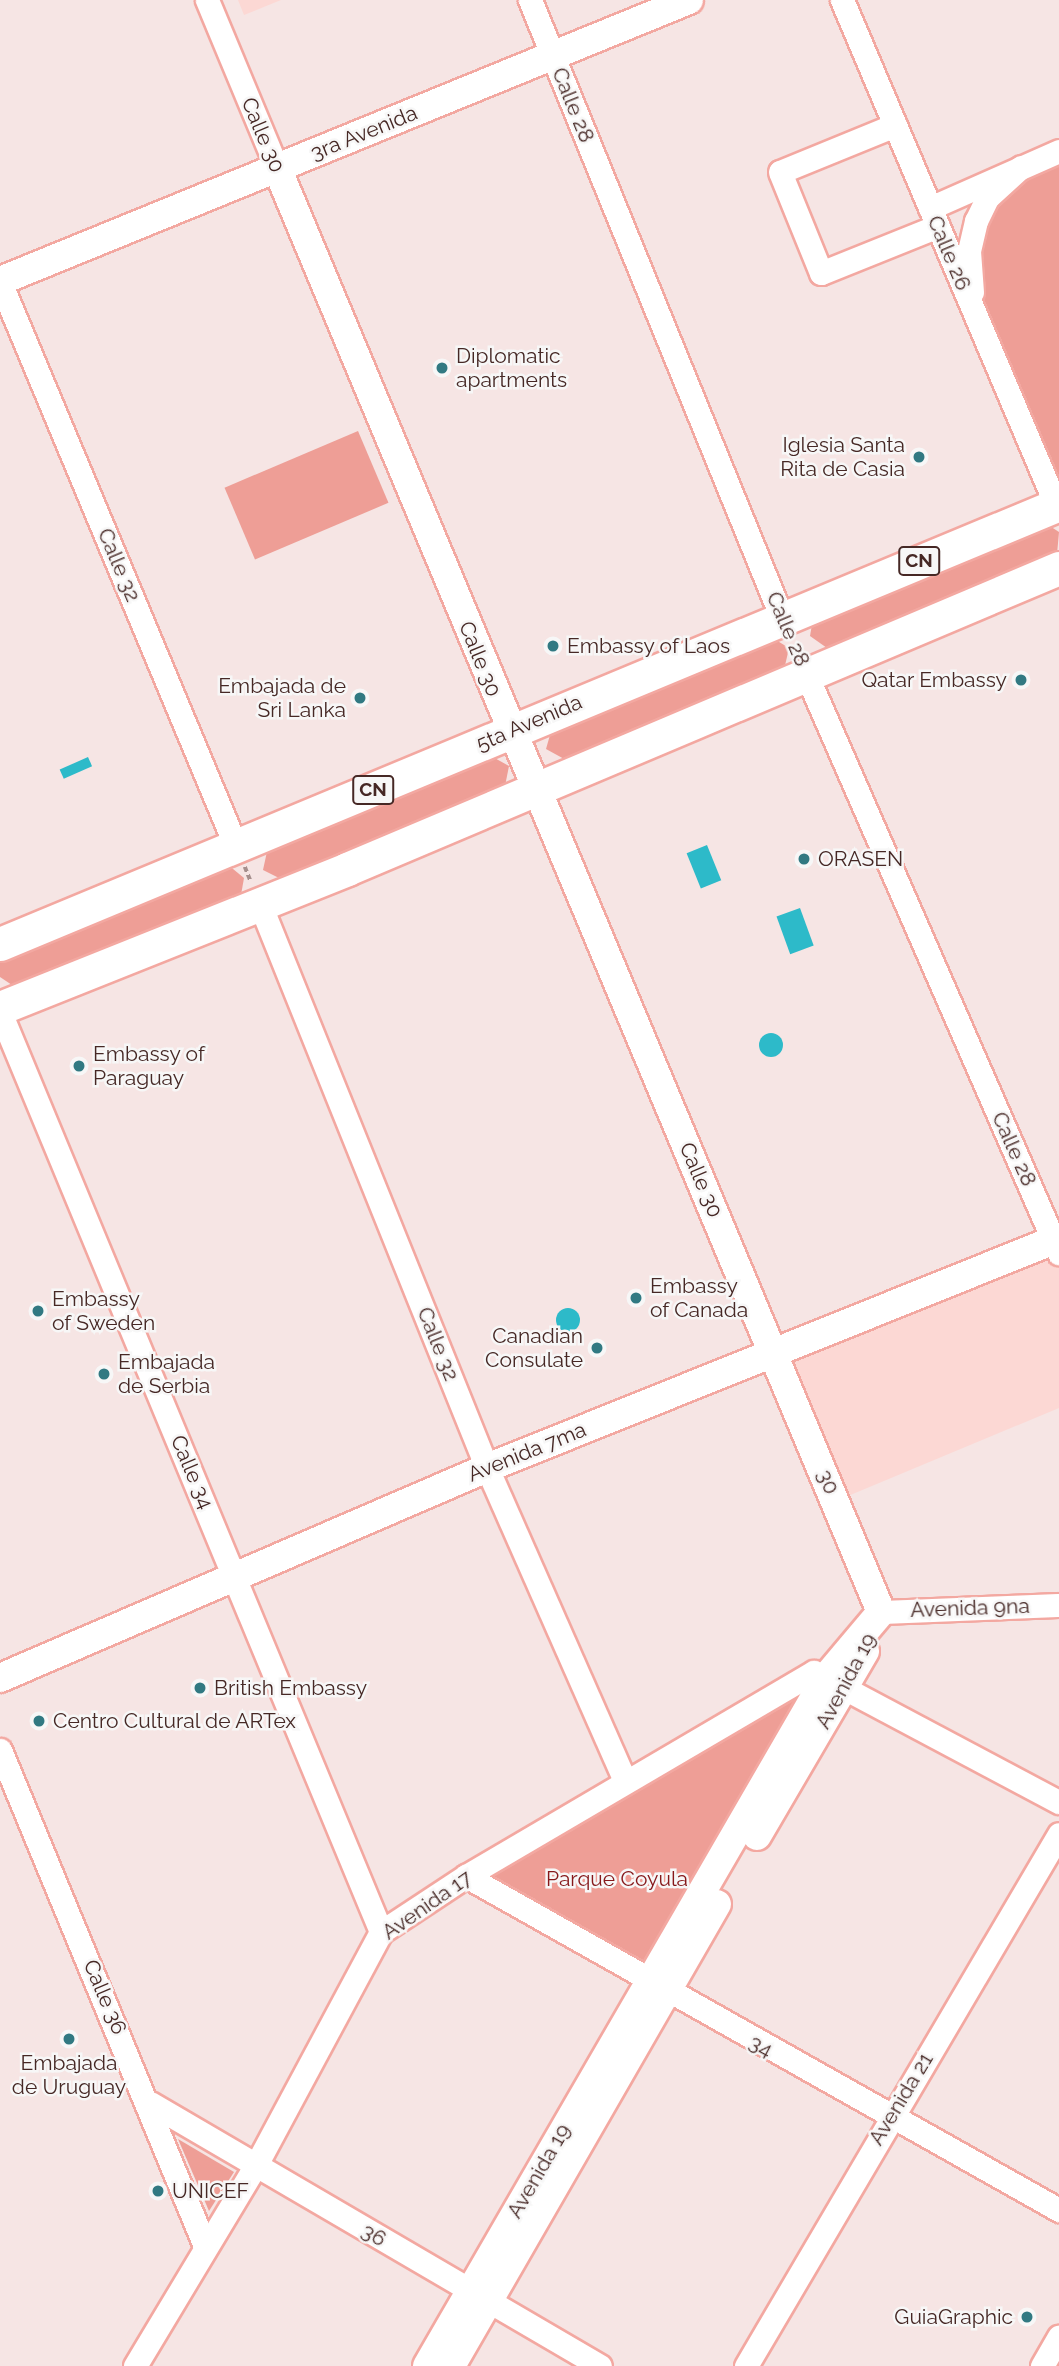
<!DOCTYPE html>
<style>
body{margin:0}
#map{position:relative;width:1059px;height:2366px;overflow:hidden;background:#f6e5e4;font-family:Raleway,sans-serif}
div>[style]{position:absolute}
.built>*{inset:0;background:#fcd8d4}
.green>*{inset:0;background:#ee9e96;transform-origin:0 0}
.water>*{inset:0;background:#2dbac9;transform-origin:0 0}
.round{border-radius:50%}
.path>*{height:3.5px;margin-top:-1.75px;transform-origin:0;background:repeating-linear-gradient(90deg,#a68f8d 0 5px,transparent 0 8.5px)}
.roads{filter:drop-shadow(2px 0 #f3a8a1) drop-shadow(-2px 0 #f3a8a1) drop-shadow(0 2px #f3a8a1) drop-shadow(0 -2px #f3a8a1)}
.minor>*{height:23px;margin:-11.5px;padding:0 11.5px;transform-origin:11.5px;border-radius:11.5px;background:#fff}
.major>*{height:28px;margin:-14px;padding:0 14px;transform-origin:14px;border-radius:14px;background:#fff}
.highway>*{height:33px;margin:-16.5px;padding:0 16.5px;transform-origin:16.5px;border-radius:16.5px;background:#fff}
.dots>*{width:19px;height:19px;translate:-50% -50%;box-sizing:border-box;border:4px solid #f7f7f7;border-radius:50%}
span{translate:-50% -50%;white-space:nowrap;text-align:center;line-height:1.15;-webkit-text-stroke:5px #f7f7f7;paint-order:stroke}
.shield-label span{padding:2px 5px;background:#f7f7f7;border:2px solid;border-radius:5px;-webkit-text-stroke-width:0}
.shield-label{font-size:19px;color:#462825;font-weight:700}
.street-label{font-size:21px;color:#462825}
.poi-label{font-size:21px;color:#462825}
.left{translate:0 -50%;text-align:left}
.right{translate:-100% -50%;text-align:right}
.park-label{font-size:21px;color:#86181a}
</style>
<div id="map">
<div class="built">
<i style="clip-path:polygon(238px 0,281px 0,244px 15px)"></i>
<i style="clip-path:polygon(1059px 1253px,1059px 1408px,836px 1501px,775px 1353px)"></i>
</div>
<div class="green">
<i style="clip-path:polygon(1059px 151px,1059px 504px,973px 310px,987px 198px)"></i>
<i style="left:358px;top:431px;width:78px;height:145px;rotate:67deg"></i>
<i style="clip-path:polygon(1042px 521px,1059px 532px,1057px 554px,827px 648px,810px 636px,814px 613px)"></i>
<i style="clip-path:polygon(771px 637px,789px 648px,784px 670px,566px 760px,546px 749px,552px 728px)"></i>
<i style="clip-path:polygon(491px 756px,509px 766px,505px 786px,283px 880px,263px 870px,268px 847px)"></i>
<i style="clip-path:polygon(227px 864px,244px 878px,241px 895px,15px 987px,0 977px,0 959px)"></i>
<i style="clip-path:polygon(794px 1691px,801px 1697px,640px 1974px,481px 1880px)"></i>
<i style="clip-path:polygon(178px 2139px,234px 2172px,209px 2211px)"></i>
</div>
<div class="water">
<i style="left:88px;top:757px;width:10px;height:31px;rotate:66deg"></i>
<i style="left:707px;top:845px;width:38px;height:22px;rotate:68deg"></i>
<i style="left:800px;top:908px;width:40px;height:25px;rotate:70deg"></i>
<i class="round" style="left:759px;top:1033px;width:24px;height:24px"></i>
<i class="round" style="left:556px;top:1308px;width:24px;height:24px"></i>
</div>
<div class="path">
<i style="left:245px;top:867px;width:16px;rotate:68deg"></i>
</div>
<div class="roads">
<div class="minor">
<i style="left:207px;top:0;width:182px;rotate:67.4deg"></i>
<i style="left:530px;top:0;width:667px;rotate:67.82deg"></i>
<i style="left:842px;top:0;width:548px;rotate:67.03deg"></i>
<i style="left:895px;top:125px;width:124px;rotate:157.8deg"></i>
<i style="left:780px;top:172px;width:109px;rotate:67.9deg"></i>
<i style="left:821px;top:273px;width:126px;rotate:-21.9deg"></i>
<i style="left:930px;top:208px;width:141px;rotate:-23.8deg"></i>
<i style="left:0;top:282px;width:615px;rotate:67.32deg"></i>
<i style="left:972px;top:292px;width:41px;rotate:-94.2deg"></i>
<i style="left:969px;top:251px;width:31px;rotate:-77deg"></i>
<i style="left:976px;top:221px;width:25px;rotate:-64deg"></i>
<i style="left:987px;top:198px;width:46px;rotate:-42.4deg"></i>
<i style="left:807px;top:676px;width:630px;rotate:66.41deg"></i>
<i style="left:260px;top:904px;width:608px;rotate:68.08deg"></i>
<i style="left:487px;top:1468px;width:342px;rotate:66.2deg"></i>
<i style="left:0;top:1012px;width:996px;rotate:67.5deg"></i>
<i style="left:881px;top:1612px;width:178px;rotate:-2.3deg"></i>
<i style="left:0;top:1750px;width:537px;rotate:67.54deg"></i>
<i style="left:466px;top:1876px;width:681px;rotate:29.39deg"></i>
<i style="left:150px;top:2103px;width:521px;rotate:30.3deg"></i>
<i style="left:135px;top:2366px;width:235px;rotate:-59deg"></i>
<i style="left:256px;top:2165px;width:264px;rotate:-61.8deg"></i>
<i style="left:381px;top:1932px;width:102px;rotate:-33.4deg"></i>
<i style="left:466px;top:1876px;width:403px;rotate:-30.4deg"></i>
<i style="left:814px;top:1672px;width:277px;rotate:28deg"></i>
<i style="left:746px;top:2366px;width:617px;rotate:-59.53deg"></i>
<i style="left:1042px;top:2366px;width:34px;rotate:-60deg"></i>
</div>
<div class="major">
<i style="left:277px;top:168px;width:1565px;rotate:67.3deg"></i>
<i style="left:0;top:281px;width:744px;rotate:-22.19deg"></i>
<i style="left:0;top:1678px;width:530px;rotate:-23.33deg"></i>
<i style="left:487px;top:1468px;width:617px;rotate:-21.9deg"></i>
<i style="left:757px;top:1836px;width:214px;rotate:-59.7deg"></i>
<i style="left:427px;top:2366px;width:798px;rotate:-59.9deg"></i>
<i style="left:827px;top:1676px;width:84px;rotate:-49.8deg"></i>
<i style="left:451px;top:2366px;width:533px;rotate:-60.07deg"></i>
</div>
<div class="highway">
<i style="left:0;top:944px;width:1147px;rotate:-22.56deg"></i>
<i style="left:0;top:1008px;width:374px;rotate:-21.8deg"></i>
<i style="left:347px;top:869px;width:773px;rotate:-22.92deg"></i>
</div>
</div>
<div class="dots">
<i style="left:442px;top:368px;background:#317982"></i>
<i style="left:919px;top:457px;background:#317982"></i>
<i style="left:553px;top:646px;background:#317982"></i>
<i style="left:1021px;top:680px;background:#317982"></i>
<i style="left:360px;top:698px;background:#317982"></i>
<i style="left:804px;top:859px;background:#317982"></i>
<i style="left:79px;top:1066px;background:#317982"></i>
<i style="left:636px;top:1298px;background:#317982"></i>
<i style="left:38px;top:1311px;background:#317982"></i>
<i style="left:597px;top:1348px;background:#317982"></i>
<i style="left:104px;top:1374px;background:#317982"></i>
<i style="left:200px;top:1688px;background:#317982"></i>
<i style="left:39px;top:1721px;background:#317982"></i>
<i style="left:69px;top:2039px;background:#317982"></i>
<i style="left:158px;top:2191px;background:#317982"></i>
<i style="left:1027px;top:2317px;background:#317982"></i>
</div>
<div class="shield-label">
<span style="left:919px;top:561px">CN</span>
<span style="left:373px;top:790px">CN</span>
</div>
<div class="street-label">
<span style="left:573px;top:105px;rotate:68deg">Calle 28</span>
<span style="left:364px;top:133px;rotate:-22deg">3ra Avenida</span>
<span style="left:263px;top:135px;rotate:67deg">Calle 30</span>
<span style="left:949px;top:253px;rotate:67deg">Calle 26</span>
<span style="left:119px;top:565px;rotate:67deg">Calle 32</span>
<span style="left:788px;top:629px;rotate:67deg">Calle 28</span>
<span style="left:480px;top:659px;rotate:68deg">Calle 30</span>
<span style="left:529px;top:723px;rotate:-23deg">5ta Avenida</span>
<span style="left:1014px;top:1149px;rotate:66deg">Calle 28</span>
<span style="left:701px;top:1180px;rotate:67deg">Calle 30</span>
<span style="left:438px;top:1344px;rotate:68deg">Calle 32</span>
<span style="left:527px;top:1452px;rotate:-22deg">Avenida 7ma</span>
<span style="left:192px;top:1472px;rotate:67deg">Calle 34</span>
<span style="left:828px;top:1482px;rotate:68deg">30</span>
<span style="left:970px;top:1608px;rotate:-2deg">Avenida 9na</span>
<span style="left:846px;top:1681px;rotate:-62deg">Avenida 19</span>
<span style="left:427px;top:1905px;rotate:-35deg">Avenida 17</span>
<span style="left:105px;top:1997px;rotate:67deg">Calle 36</span>
<span style="left:761px;top:2046px;rotate:28deg">34</span>
<span style="left:901px;top:2099px;rotate:-59deg">Avenida 21</span>
<span style="left:539px;top:2171px;rotate:-60deg">Avenida 19</span>
<span style="left:374px;top:2235px;rotate:31deg">36</span>
</div>
<div class="poi-label">
<span class="left" style="left:456px;top:368px">Diplomatic<br>apartments</span>
<span class="right" style="left:905px;top:457px">Iglesia Santa<br>Rita de Casia</span>
<span class="left" style="left:567px;top:646px">Embassy of Laos</span>
<span class="right" style="left:1007px;top:680px">Qatar Embassy</span>
<span class="right" style="left:346px;top:698px">Embajada de<br>Sri Lanka</span>
<span class="left" style="left:818px;top:859px">ORASEN</span>
<span class="left" style="left:93px;top:1066px">Embassy of<br>Paraguay</span>
<span class="left" style="left:650px;top:1298px">Embassy<br>of Canada</span>
<span class="left" style="left:52px;top:1311px">Embassy<br>of Sweden</span>
<span class="right" style="left:583px;top:1348px">Canadian<br>Consulate</span>
<span class="left" style="left:118px;top:1374px">Embajada<br>de Serbia</span>
<span class="left" style="left:214px;top:1688px">British Embassy</span>
<span class="left" style="left:53px;top:1721px">Centro Cultural de ARTex</span>
<span style="left:69px;top:2075px">Embajada<br>de Uruguay</span>
<span class="left" style="left:172px;top:2191px">UNICEF</span>
<span class="right" style="left:1013px;top:2317px">GuiaGraphic</span>
</div>
<div class="park-label">
<span style="left:617px;top:1879px">Parque Coyula</span>
</div>
</div>
